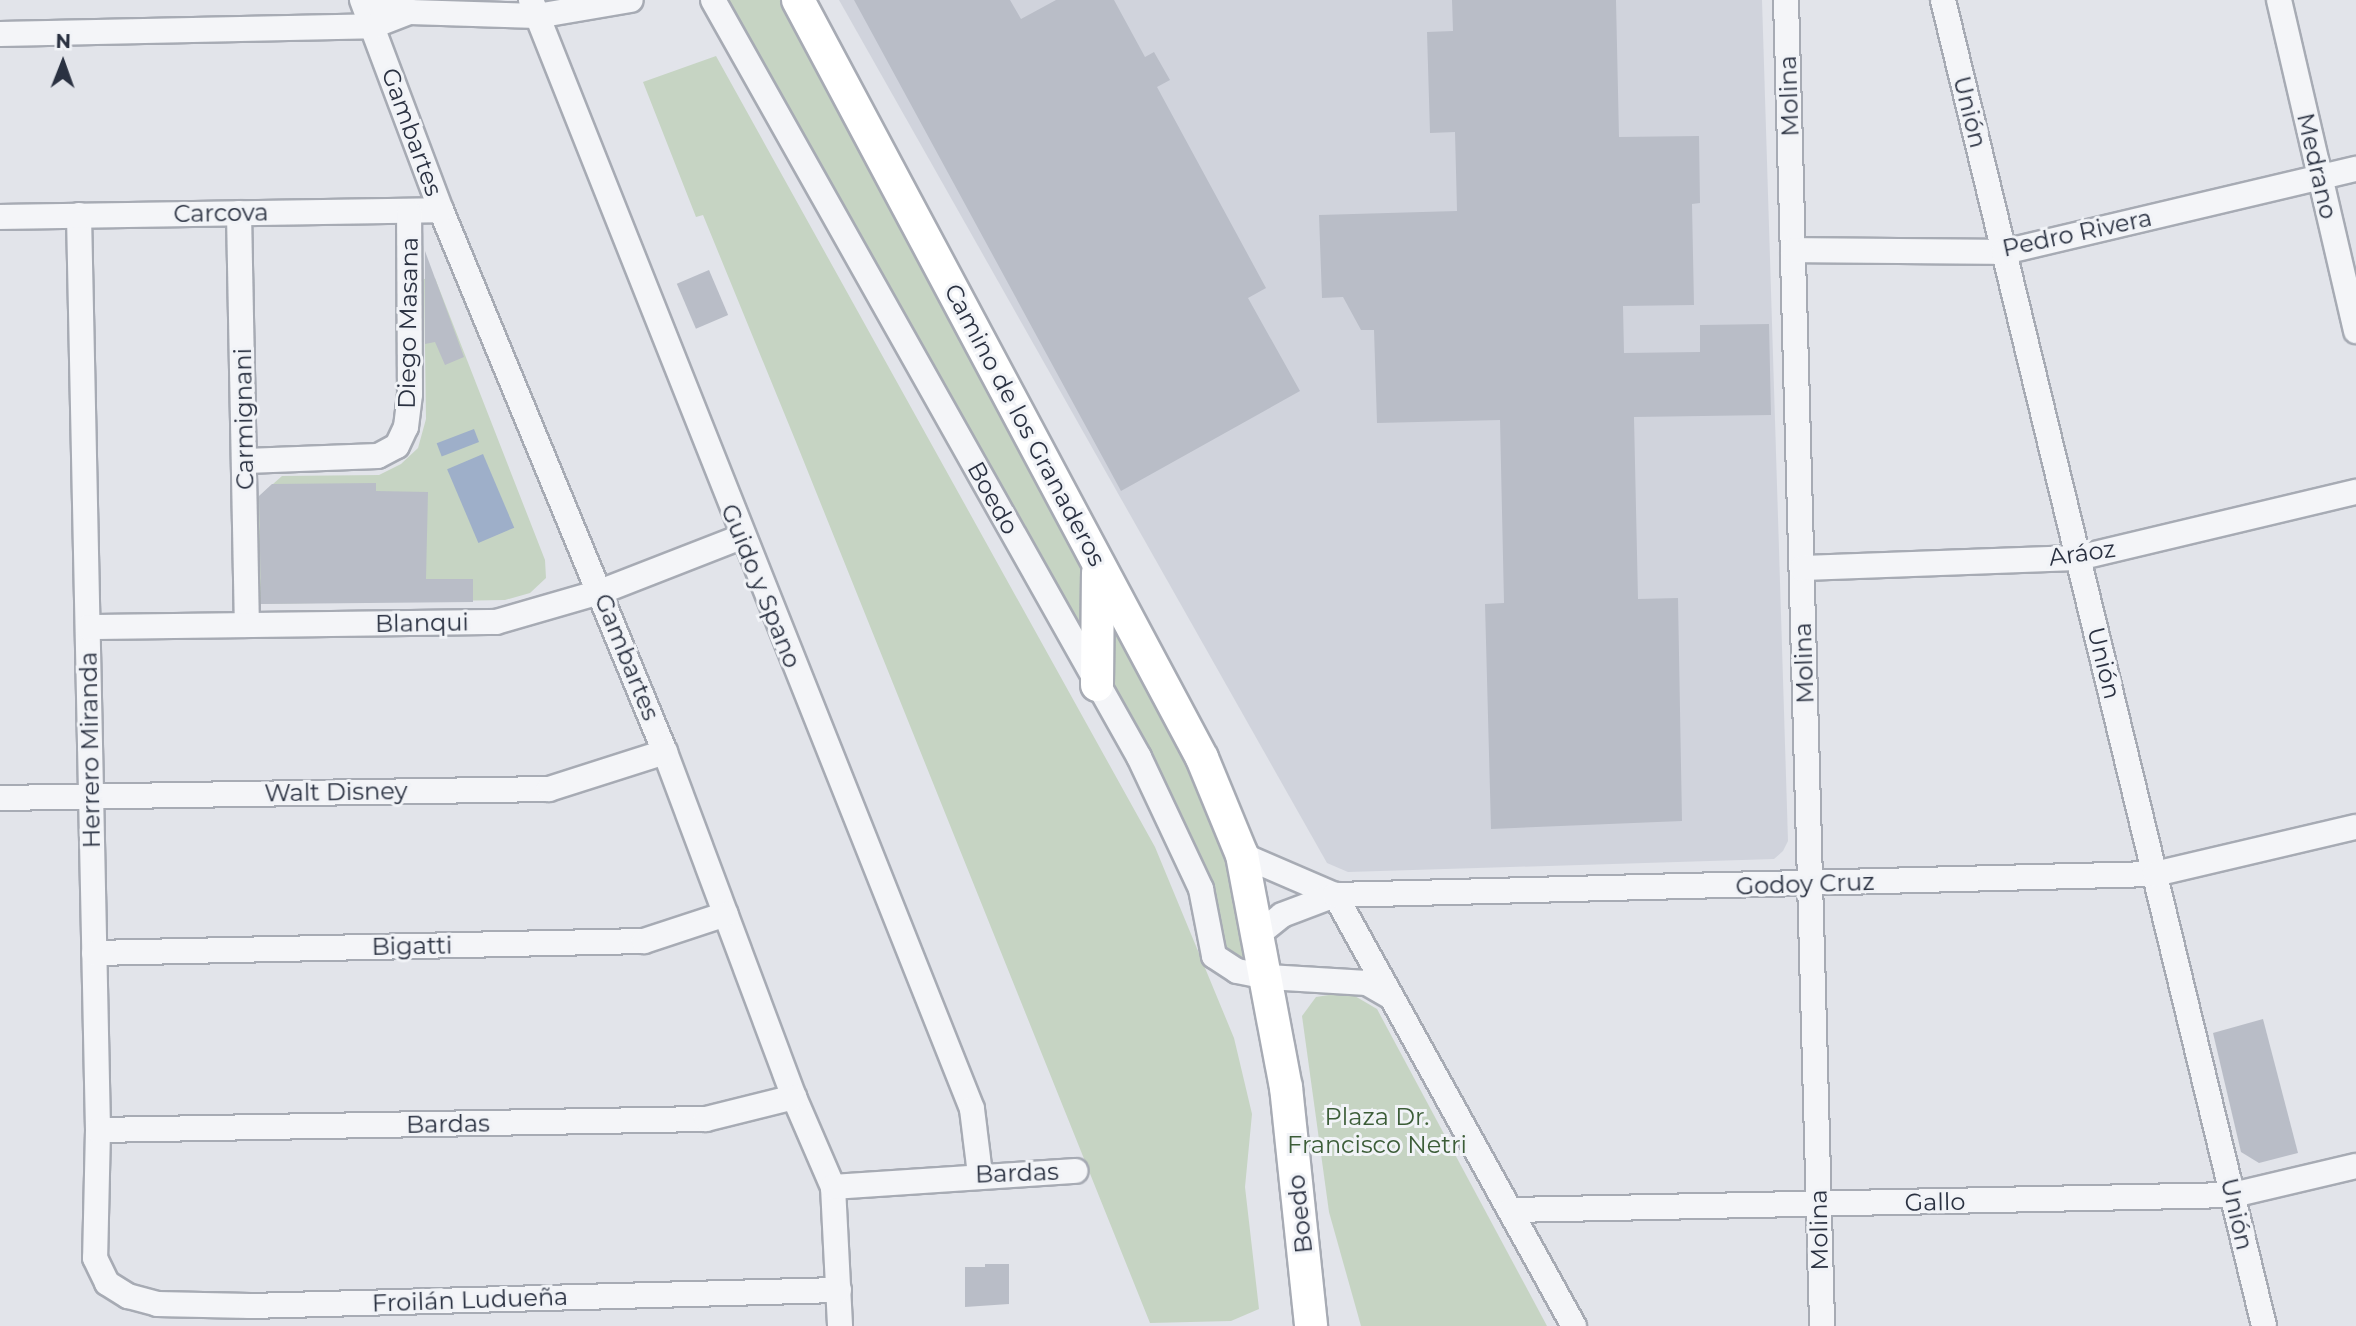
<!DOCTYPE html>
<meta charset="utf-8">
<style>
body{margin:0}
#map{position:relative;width:2356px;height:1326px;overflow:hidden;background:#e2e4ea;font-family:Montserrat,sans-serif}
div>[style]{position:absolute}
.built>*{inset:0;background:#d0d3dc}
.green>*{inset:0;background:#c6d4c3}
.water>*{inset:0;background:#9eafc9;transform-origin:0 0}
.building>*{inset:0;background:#b9bdc7;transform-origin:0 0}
.roads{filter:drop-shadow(2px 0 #a7abb4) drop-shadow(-2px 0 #a7abb4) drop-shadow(0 2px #a7abb4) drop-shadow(0 -2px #a7abb4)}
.minor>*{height:24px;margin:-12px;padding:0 12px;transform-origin:12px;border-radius:12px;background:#f4f5f8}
.major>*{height:32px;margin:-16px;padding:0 16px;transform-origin:16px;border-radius:16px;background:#fff}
span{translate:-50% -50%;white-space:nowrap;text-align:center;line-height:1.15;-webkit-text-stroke:6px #f1f3f7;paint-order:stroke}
.street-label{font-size:24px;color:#2a3141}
.park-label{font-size:24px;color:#3c5d38}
.north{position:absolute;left:28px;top:28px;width:70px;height:70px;-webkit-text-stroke:5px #f1f3f7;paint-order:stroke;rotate:1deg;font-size:19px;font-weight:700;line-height:28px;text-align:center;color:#2a3141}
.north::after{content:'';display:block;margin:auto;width:24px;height:32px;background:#2a3141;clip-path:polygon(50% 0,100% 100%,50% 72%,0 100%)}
</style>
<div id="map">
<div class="built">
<i style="clip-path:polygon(839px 0,1762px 0,1788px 841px,1783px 851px,1774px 859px,1348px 872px,1327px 863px)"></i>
</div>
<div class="green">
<i style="clip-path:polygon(713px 0,798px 0,1202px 758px,1268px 977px,1228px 969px,1201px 889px)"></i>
<i style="clip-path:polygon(716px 56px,1155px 847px,1234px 1038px,1252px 1114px,1245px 1187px,1259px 1309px,1231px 1321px,1150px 1323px,796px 442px,703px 215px,696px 217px,643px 82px)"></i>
<i style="clip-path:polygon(435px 278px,545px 560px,546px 578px,530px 593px,505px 600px,256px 604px,255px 500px,282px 476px,379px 475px,401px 464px,418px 448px,426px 419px,424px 279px)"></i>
<i style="clip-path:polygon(1348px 992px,1377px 1009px,1547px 1326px,1361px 1326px,1329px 1212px,1302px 1016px,1316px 997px)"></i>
</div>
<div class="water">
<i style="left:474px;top:429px;width:14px;height:40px;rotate:69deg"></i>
<i style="left:483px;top:454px;width:80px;height:39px;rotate:67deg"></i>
</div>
<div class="building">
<i style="clip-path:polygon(854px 0,1010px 0,1021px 19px,1056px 0,1114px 0,1145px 57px,1154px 52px,1170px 80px,1157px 87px,1266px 288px,1248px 298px,1300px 391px,1121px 491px)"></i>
<i style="clip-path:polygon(1452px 0,1616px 0,1619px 137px,1699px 136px,1700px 203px,1692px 204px,1694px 305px,1623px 306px,1624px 353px,1700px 352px,1700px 325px,1769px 324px,1771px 415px,1634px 417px,1638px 599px,1678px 598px,1682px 821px,1491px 829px,1485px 604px,1504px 603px,1500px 420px,1377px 423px,1374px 330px,1361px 330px,1343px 297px,1322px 298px,1319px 215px,1457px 211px,1455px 132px,1430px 133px,1427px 32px,1453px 31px)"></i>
<i style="clip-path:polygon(425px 251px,464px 357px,445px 365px,435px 342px,425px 344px)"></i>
<i style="left:709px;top:270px;width:49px;height:35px;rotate:67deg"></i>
<i style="clip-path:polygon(376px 483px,376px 491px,428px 492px,426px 579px,473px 579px,473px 602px,261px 604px,259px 496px,272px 484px)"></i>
<i style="clip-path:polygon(2263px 1019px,2298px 1153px,2259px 1163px,2241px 1152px,2213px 1033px)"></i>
<i style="clip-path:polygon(985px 1264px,1009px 1264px,1009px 1304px,965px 1307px,965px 1267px,985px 1267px)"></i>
</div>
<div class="roads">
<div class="minor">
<i style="left:362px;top:0;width:224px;rotate:69.4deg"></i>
<i style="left:441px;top:210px;width:586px;rotate:67.55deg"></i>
<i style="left:665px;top:752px;width:368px;rotate:69.5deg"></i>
<i style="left:794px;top:1097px;width:98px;rotate:66.6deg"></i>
<i style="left:833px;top:1187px;width:139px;rotate:87.1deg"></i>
<i style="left:377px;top:0;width:35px;rotate:20deg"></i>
<i style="left:410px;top:12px;width:127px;rotate:1.8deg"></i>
<i style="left:537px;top:16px;width:95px;rotate:-9.7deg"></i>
<i style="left:531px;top:0;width:1193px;rotate:68.31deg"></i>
<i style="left:972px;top:1109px;width:65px;rotate:83deg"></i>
<i style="left:713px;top:0;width:869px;rotate:60.63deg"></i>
<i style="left:1139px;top:757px;width:146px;rotate:64.8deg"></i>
<i style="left:1201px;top:889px;width:68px;rotate:79deg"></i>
<i style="left:1214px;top:956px;width:27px;rotate:33deg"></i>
<i style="left:1237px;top:971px;width:32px;rotate:11deg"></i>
<i style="left:1268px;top:977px;width:99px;rotate:3.5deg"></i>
<i style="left:1367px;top:983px;width:24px;rotate:30deg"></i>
<i style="left:1786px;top:0;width:1326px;rotate:88.44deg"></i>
<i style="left:1943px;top:0;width:1364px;rotate:76.39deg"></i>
<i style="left:2279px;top:0;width:340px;rotate:76.9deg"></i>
<i style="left:0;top:34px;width:373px;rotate:-1.2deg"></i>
<i style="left:373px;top:26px;width:40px;rotate:-21deg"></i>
<i style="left:239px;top:213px;width:412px;rotate:88.9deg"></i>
<i style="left:79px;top:215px;width:915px;rotate:88.81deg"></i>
<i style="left:98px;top:1130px;width:128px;rotate:91.3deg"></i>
<i style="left:95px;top:1258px;width:28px;rotate:64deg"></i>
<i style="left:107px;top:1283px;width:25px;rotate:32deg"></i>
<i style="left:128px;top:1296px;width:30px;rotate:15deg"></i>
<i style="left:157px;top:1304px;width:93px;rotate:1.2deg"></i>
<i style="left:250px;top:1306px;width:589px;rotate:-1.56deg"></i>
<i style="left:0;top:217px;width:441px;rotate:-0.9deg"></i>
<i style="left:1793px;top:250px;width:211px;rotate:0.5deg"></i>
<i style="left:2004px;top:252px;width:362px;rotate:-13.3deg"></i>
<i style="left:246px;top:461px;width:132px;rotate:-2.2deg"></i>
<i style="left:378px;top:456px;width:21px;rotate:-28deg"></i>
<i style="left:397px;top:446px;width:21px;rotate:-65deg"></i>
<i style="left:406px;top:427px;width:33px;rotate:-83deg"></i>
<i style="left:410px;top:394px;width:181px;rotate:-90.3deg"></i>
<i style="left:1802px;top:568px;width:276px;rotate:-2.1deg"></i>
<i style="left:2078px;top:558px;width:286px;rotate:-13.4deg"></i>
<i style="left:88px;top:627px;width:408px;rotate:-0.7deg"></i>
<i style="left:496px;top:622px;width:108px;rotate:-16.1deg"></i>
<i style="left:600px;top:592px;width:151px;rotate:-21.3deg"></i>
<i style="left:0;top:798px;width:549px;rotate:-0.94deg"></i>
<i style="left:549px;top:789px;width:122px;rotate:-17.7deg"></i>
<i style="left:1242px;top:855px;width:101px;rotate:23.3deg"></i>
<i style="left:1335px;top:895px;width:493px;rotate:61deg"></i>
<i style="left:1260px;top:933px;width:28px;rotate:-39deg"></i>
<i style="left:1282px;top:915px;width:57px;rotate:-20.7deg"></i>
<i style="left:1335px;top:895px;width:820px;rotate:-1.47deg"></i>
<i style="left:2155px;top:874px;width:206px;rotate:-13.2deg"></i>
<i style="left:94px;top:953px;width:550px;rotate:-1.25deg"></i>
<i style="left:644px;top:941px;width:86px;rotate:-18.2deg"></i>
<i style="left:98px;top:1130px;width:608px;rotate:-1.04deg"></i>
<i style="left:706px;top:1119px;width:91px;rotate:-14deg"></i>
<i style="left:833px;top:1187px;width:243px;rotate:-3.8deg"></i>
<i style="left:1511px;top:1210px;width:722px;rotate:-1.19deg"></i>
<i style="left:2233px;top:1195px;width:126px;rotate:-13.3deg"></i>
</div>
<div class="major">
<i style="left:798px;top:0;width:859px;rotate:61.94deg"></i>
<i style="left:1202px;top:758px;width:105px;rotate:67.6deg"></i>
<i style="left:1242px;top:855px;width:236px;rotate:79.3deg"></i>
<i style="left:1286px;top:1087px;width:240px;rotate:84deg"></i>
<i style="left:1097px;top:685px;width:112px;rotate:-89.5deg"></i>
</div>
</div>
<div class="street-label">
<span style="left:1789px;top:96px;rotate:-92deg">Molina</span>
<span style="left:1970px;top:112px;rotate:76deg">Unión</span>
<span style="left:412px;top:132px;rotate:70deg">Gambartes</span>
<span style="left:2317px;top:166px;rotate:77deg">Medrano</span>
<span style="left:221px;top:213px;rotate:-1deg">Carcova</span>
<span style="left:2077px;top:233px;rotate:-12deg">Pedro Rivera</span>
<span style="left:408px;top:323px;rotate:-89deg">Diego Masana</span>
<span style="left:244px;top:419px;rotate:-91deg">Carmignani</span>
<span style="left:1025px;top:425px;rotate:62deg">Camino de los Granaderos</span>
<span style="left:993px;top:498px;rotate:61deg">Boedo</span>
<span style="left:2082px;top:553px;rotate:-8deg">Aráoz</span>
<span style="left:761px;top:586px;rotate:68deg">Guido y Spano</span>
<span style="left:422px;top:623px;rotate:-1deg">Blanqui</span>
<span style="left:627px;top:657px;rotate:68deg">Gambartes</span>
<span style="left:1804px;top:663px;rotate:-92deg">Molina</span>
<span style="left:2104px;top:663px;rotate:76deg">Unión</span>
<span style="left:90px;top:750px;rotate:-91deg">Herrero Miranda</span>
<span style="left:336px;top:792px;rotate:-1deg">Walt Disney</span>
<span style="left:1805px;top:884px;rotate:-2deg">Godoy Cruz</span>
<span style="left:412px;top:946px;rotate:-1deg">Bigatti</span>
<span style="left:448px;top:1124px;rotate:-1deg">Bardas</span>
<span style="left:1017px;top:1173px;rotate:-2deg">Bardas</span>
<span style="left:1935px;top:1202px;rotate:-1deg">Gallo</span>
<span style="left:1300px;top:1214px;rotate:-96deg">Boedo</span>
<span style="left:2237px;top:1214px;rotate:77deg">Unión</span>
<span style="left:1819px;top:1230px;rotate:-91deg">Molina</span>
<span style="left:470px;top:1300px;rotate:-2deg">Froilán Ludueña</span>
</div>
<div class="park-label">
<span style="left:1377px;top:1131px">Plaza Dr.<br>Francisco Netri</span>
</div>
<div class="north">N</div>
</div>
